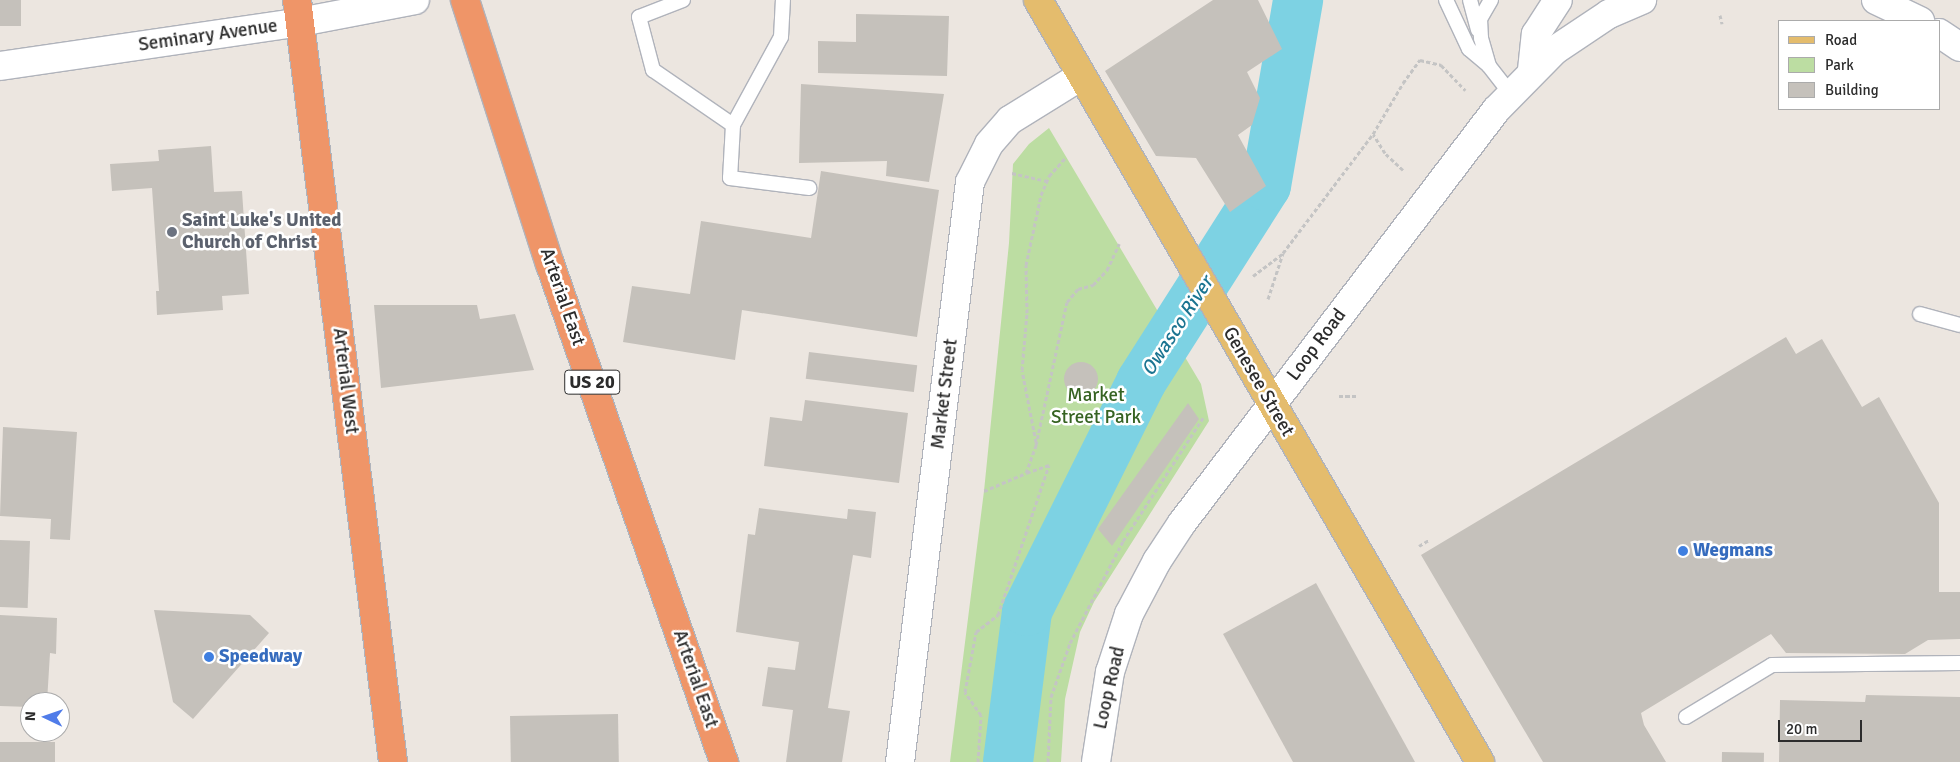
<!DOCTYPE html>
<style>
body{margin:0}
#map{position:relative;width:1960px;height:762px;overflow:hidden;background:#ece6e0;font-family:Signika,sans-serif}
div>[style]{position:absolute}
.green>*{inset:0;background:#bcdda2}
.river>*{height:50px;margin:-25px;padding:0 25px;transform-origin:25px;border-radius:25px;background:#7dd2e3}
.building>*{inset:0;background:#c5c1bb;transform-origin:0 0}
.round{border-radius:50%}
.path>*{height:3px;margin-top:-1.5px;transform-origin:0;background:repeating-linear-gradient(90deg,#c4c4c4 0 4px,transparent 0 6.5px)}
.roads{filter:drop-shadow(1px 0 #b0b3bb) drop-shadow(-1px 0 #b0b3bb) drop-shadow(0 1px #b0b3bb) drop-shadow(0 -1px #b0b3bb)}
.lane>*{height:14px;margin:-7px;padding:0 7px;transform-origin:7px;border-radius:7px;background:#fff}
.street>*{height:28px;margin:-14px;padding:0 14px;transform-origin:14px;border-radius:14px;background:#fff}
.secondary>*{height:28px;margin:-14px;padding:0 14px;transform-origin:14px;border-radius:14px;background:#fff}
.primary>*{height:28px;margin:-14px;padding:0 14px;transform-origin:14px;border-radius:14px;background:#e4bc6d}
.highway>*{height:28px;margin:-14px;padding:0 14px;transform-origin:14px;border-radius:14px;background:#ef9568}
.dots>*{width:14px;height:14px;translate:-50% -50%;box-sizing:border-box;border:2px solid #fff;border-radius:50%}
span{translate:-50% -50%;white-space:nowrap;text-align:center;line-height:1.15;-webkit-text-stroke:5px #fff;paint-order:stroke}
.shield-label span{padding:1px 4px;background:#fff;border:1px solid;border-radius:4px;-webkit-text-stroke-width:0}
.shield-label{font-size:18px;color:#2c2c2c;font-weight:700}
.street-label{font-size:19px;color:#2c2c2c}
.worship-label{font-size:19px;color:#5b616d;font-weight:700}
.left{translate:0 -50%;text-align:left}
.park-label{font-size:19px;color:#366322}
.shop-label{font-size:19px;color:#366cbe;font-weight:700}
.water-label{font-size:20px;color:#1b7491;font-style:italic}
.legend{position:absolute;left:1778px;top:20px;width:162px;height:90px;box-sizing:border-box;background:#fff;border:1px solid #ababab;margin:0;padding:6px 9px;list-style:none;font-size:15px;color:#2c2c2c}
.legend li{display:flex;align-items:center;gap:10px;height:25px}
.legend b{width:25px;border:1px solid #ababab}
.north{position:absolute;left:20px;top:692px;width:50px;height:50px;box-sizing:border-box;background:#fff;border:1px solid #ababab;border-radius:50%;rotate:273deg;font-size:14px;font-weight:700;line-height:20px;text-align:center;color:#2c2c2c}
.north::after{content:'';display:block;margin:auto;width:18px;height:22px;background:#507ce9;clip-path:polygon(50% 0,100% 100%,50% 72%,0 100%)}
.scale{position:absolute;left:1778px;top:720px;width:84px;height:22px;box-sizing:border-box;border:2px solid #2c2c2c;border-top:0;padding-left:6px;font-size:15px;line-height:18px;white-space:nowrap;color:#2c2c2c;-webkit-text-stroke:4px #fff;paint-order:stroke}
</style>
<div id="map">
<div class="green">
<i style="clip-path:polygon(1049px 128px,1201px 384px,1209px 421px,1094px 602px,1080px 632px,1065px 699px,1061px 762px,950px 762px,984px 491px,1009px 243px,1013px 164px,1029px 144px)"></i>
</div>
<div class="river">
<i style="left:1008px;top:762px;width:152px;rotate:-82.8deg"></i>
<i style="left:1027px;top:611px;width:256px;rotate:-63.5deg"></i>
<i style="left:1141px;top:382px;width:232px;rotate:-57.5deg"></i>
<i style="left:1266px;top:186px;width:189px;rotate:-80.2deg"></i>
</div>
<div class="building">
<i style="left:0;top:0;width:21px;height:26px"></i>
<i style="clip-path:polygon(1213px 0,1258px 0,1282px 49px,1247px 72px,1260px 98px,1252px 125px,1238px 135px,1266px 186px,1230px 212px,1196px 158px,1156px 156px,1105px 71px)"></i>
<i style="clip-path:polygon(856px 14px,949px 16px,947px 76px,818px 73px,818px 41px,856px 42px)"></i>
<i style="clip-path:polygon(801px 84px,944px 94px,929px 182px,886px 176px,887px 161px,799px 163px)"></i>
<i style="clip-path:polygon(211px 146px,214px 192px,242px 191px,249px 294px,222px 296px,223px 310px,157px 315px,156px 291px,159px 291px,152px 188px,112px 191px,110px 164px,159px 161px,158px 150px)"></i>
<i style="clip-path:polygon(821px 171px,939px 190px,917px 337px,742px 310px,735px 360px,623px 342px,632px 286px,690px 294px,701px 221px,811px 238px)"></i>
<i style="clip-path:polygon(374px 305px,477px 305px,480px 319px,515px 314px,534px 370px,381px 388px)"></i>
<i style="clip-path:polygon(1786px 337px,1796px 354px,1822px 339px,1862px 407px,1879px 397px,1939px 503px,1939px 592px,1960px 592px,1960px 639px,1928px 640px,1905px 654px,1786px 653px,1771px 634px,1641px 713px,1644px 725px,1666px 762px,1543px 762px,1421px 555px)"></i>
<i style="left:809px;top:352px;width:109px;height:27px;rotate:7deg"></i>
<i class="round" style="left:1064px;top:362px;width:34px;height:34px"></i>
<i style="clip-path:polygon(805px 400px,908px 413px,899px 483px,764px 466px,770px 417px,802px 421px)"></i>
<i style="clip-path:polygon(1188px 403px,1199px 419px,1112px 546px,1098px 529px)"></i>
<i style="clip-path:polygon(3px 427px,77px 432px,70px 540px,50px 539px,51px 519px,0 516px)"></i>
<i style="clip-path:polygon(759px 508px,847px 519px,848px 509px,876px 512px,871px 558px,853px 555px,828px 708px,850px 711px,842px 762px,786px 762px,793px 710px,762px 706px,768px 667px,795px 670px,799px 642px,736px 632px,748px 534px,755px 535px)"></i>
<i style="left:0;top:540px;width:30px;height:67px;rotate:2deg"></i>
<i style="clip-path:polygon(1316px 583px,1415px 762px,1293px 762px,1223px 634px)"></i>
<i style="clip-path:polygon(154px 610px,250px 615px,269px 633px,193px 719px,173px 702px)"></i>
<i style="clip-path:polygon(0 615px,57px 618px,56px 654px,50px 653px,47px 702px,30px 702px,30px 707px,0 706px)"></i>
<i style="clip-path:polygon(1866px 695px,1960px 697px,1960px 762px,1779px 762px,1780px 700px,1865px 702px)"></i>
<i style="left:618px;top:714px;width:48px;height:108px;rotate:89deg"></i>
<i style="left:55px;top:742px;width:20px;height:55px;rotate:90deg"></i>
<i style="left:1722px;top:752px;width:42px;height:10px;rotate:1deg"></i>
</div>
<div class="path">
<i style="left:1720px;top:15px;width:9px;rotate:77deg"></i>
<i style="left:1403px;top:170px;width:25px;rotate:-137deg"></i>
<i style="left:1385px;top:153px;width:22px;rotate:-122deg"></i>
<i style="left:1373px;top:134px;width:59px;rotate:-59.5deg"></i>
<i style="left:1403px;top:83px;width:29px;rotate:-54deg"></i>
<i style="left:1420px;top:60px;width:22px;rotate:13deg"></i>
<i style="left:1441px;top:65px;width:35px;rotate:46deg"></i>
<i style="left:1012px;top:173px;width:36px;rotate:13deg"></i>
<i style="left:1253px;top:276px;width:38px;rotate:-37deg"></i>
<i style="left:1283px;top:253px;width:149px;rotate:-52.9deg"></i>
<i style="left:1268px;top:299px;width:48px;rotate:-71.9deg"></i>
<i style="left:1339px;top:396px;width:18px"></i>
<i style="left:1036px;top:442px;width:73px;rotate:-101deg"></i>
<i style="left:1022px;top:370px;width:57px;rotate:-85deg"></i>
<i style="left:1027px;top:313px;width:48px;rotate:-91.2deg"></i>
<i style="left:1026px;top:265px;width:72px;rotate:-77.9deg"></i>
<i style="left:1041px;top:195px;width:21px;rotate:-67deg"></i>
<i style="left:1049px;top:176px;width:24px;rotate:-48deg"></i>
<i style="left:984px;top:491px;width:46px;rotate:-23.2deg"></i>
<i style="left:1419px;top:546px;width:12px;rotate:-31deg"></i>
<i style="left:978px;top:762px;width:47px;rotate:-86.3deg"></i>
<i style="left:981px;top:715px;width:28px;rotate:-125deg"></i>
<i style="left:965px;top:692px;width:61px;rotate:-79.6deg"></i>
<i style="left:976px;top:632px;width:28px;rotate:-38deg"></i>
<i style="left:998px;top:615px;width:158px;rotate:-71.2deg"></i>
<i style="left:1049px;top:465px;width:24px;rotate:161deg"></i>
<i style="left:1026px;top:473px;width:30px;rotate:-70deg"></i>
<i style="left:1036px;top:445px;width:146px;rotate:-77.8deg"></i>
<i style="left:1067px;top:302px;width:17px;rotate:-50deg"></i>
<i style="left:1078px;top:289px;width:16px;rotate:-15deg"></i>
<i style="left:1093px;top:285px;width:21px;rotate:-47deg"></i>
<i style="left:1107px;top:270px;width:29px;rotate:-65deg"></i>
<i style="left:1048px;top:762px;width:65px;rotate:-87.4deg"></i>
<i style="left:1051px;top:697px;width:57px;rotate:-70.6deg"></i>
<i style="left:1070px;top:643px;width:115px;rotate:-62.5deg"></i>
<i style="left:1123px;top:541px;width:147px;rotate:-57deg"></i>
</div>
<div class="roads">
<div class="lane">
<i style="left:683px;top:0;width:47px;rotate:158.9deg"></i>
<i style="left:639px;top:17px;width:55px;rotate:75.2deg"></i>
<i style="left:653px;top:70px;width:97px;rotate:34.5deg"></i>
<i style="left:733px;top:125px;width:100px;rotate:-61.4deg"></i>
<i style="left:781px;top:37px;width:37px;rotate:-87deg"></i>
<i style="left:1446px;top:0;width:54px;rotate:64.9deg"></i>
<i style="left:1469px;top:49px;width:26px;rotate:40deg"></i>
<i style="left:1489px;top:66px;width:36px;rotate:52deg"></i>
<i style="left:1470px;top:0;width:31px;rotate:75deg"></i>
<i style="left:1489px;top:66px;width:29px;rotate:-106deg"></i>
<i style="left:1481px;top:38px;width:19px;rotate:-93deg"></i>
<i style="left:1480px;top:19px;width:22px;rotate:-60deg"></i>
<i style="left:733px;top:125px;width:53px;rotate:93.2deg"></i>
<i style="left:730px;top:178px;width:80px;rotate:7.2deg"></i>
<i style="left:1920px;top:314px;width:41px;rotate:15.4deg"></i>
<i style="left:1686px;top:717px;width:100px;rotate:-31.2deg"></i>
<i style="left:1772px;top:665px;width:188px;rotate:-0.6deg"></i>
</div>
<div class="street">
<i style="left:0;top:66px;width:303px;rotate:-8.3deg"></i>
<i style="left:300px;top:22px;width:117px;rotate:-10.8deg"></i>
<i style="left:1532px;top:70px;width:36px;rotate:-84deg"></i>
<i style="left:1536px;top:34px;width:40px;rotate:-57.1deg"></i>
<i style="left:900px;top:762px;width:584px;rotate:-83.12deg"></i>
<i style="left:970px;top:182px;width:42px;rotate:-63.4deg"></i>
<i style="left:989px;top:144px;width:32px;rotate:-49deg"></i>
<i style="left:1010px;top:120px;width:84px;rotate:-31.8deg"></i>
</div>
<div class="secondary">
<i style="left:1876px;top:0;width:49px;rotate:25.5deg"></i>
<i style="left:1939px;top:33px;width:25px;rotate:34deg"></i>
<i style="left:1096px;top:762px;width:91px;rotate:-81.2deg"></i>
<i style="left:1110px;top:672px;width:61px;rotate:-71.9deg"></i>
<i style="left:1129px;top:614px;width:60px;rotate:-62.2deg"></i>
<i style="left:1157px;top:561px;width:45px;rotate:-56.7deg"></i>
<i style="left:1182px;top:523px;width:519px;rotate:-52.75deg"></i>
<i style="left:1496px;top:110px;width:84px;rotate:-45.5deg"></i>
<i style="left:1555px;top:50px;width:65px;rotate:-33.7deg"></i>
<i style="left:1609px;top:14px;width:36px;rotate:-23deg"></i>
</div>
<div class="primary">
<i style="left:1038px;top:0;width:881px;rotate:59.88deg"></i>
</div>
<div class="highway">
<i style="left:297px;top:0;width:768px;rotate:82.82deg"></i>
<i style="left:465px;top:0;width:277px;rotate:72.2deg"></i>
<i style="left:550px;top:264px;width:528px;rotate:70.74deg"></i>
</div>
</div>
<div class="dots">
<i style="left:172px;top:232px;background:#6b7280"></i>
<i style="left:1683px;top:551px;background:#3f7fe0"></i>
<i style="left:209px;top:657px;background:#3f7fe0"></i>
</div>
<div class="shield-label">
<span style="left:592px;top:382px">US 20</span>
</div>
<div class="street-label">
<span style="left:208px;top:36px;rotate:-8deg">Seminary Avenue</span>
<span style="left:562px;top:297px;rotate:71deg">Arterial East</span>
<span style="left:1317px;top:345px;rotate:-53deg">Loop Road</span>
<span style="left:345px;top:381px;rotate:83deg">Arterial West</span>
<span style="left:1258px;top:382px;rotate:60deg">Genesee Street</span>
<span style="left:945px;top:394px;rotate:-83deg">Market Street</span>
<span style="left:695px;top:679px;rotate:71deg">Arterial East</span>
<span style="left:1110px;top:688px;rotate:-77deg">Loop Road</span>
</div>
<div class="worship-label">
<span class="left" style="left:182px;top:232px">Saint Luke's United<br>Church of Christ</span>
</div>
<div class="park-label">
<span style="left:1096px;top:407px">Market<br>Street Park</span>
</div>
<div class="shop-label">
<span class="left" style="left:1693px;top:551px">Wegmans</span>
<span class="left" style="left:219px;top:657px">Speedway</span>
</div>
<div class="water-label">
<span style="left:1177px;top:326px;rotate:-57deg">Owasco River</span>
</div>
<ul class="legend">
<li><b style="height:6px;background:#e4bc6d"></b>Road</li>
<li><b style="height:14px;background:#bcdda2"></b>Park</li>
<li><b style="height:14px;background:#c5c1bb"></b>Building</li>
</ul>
<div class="north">N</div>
<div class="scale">20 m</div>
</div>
